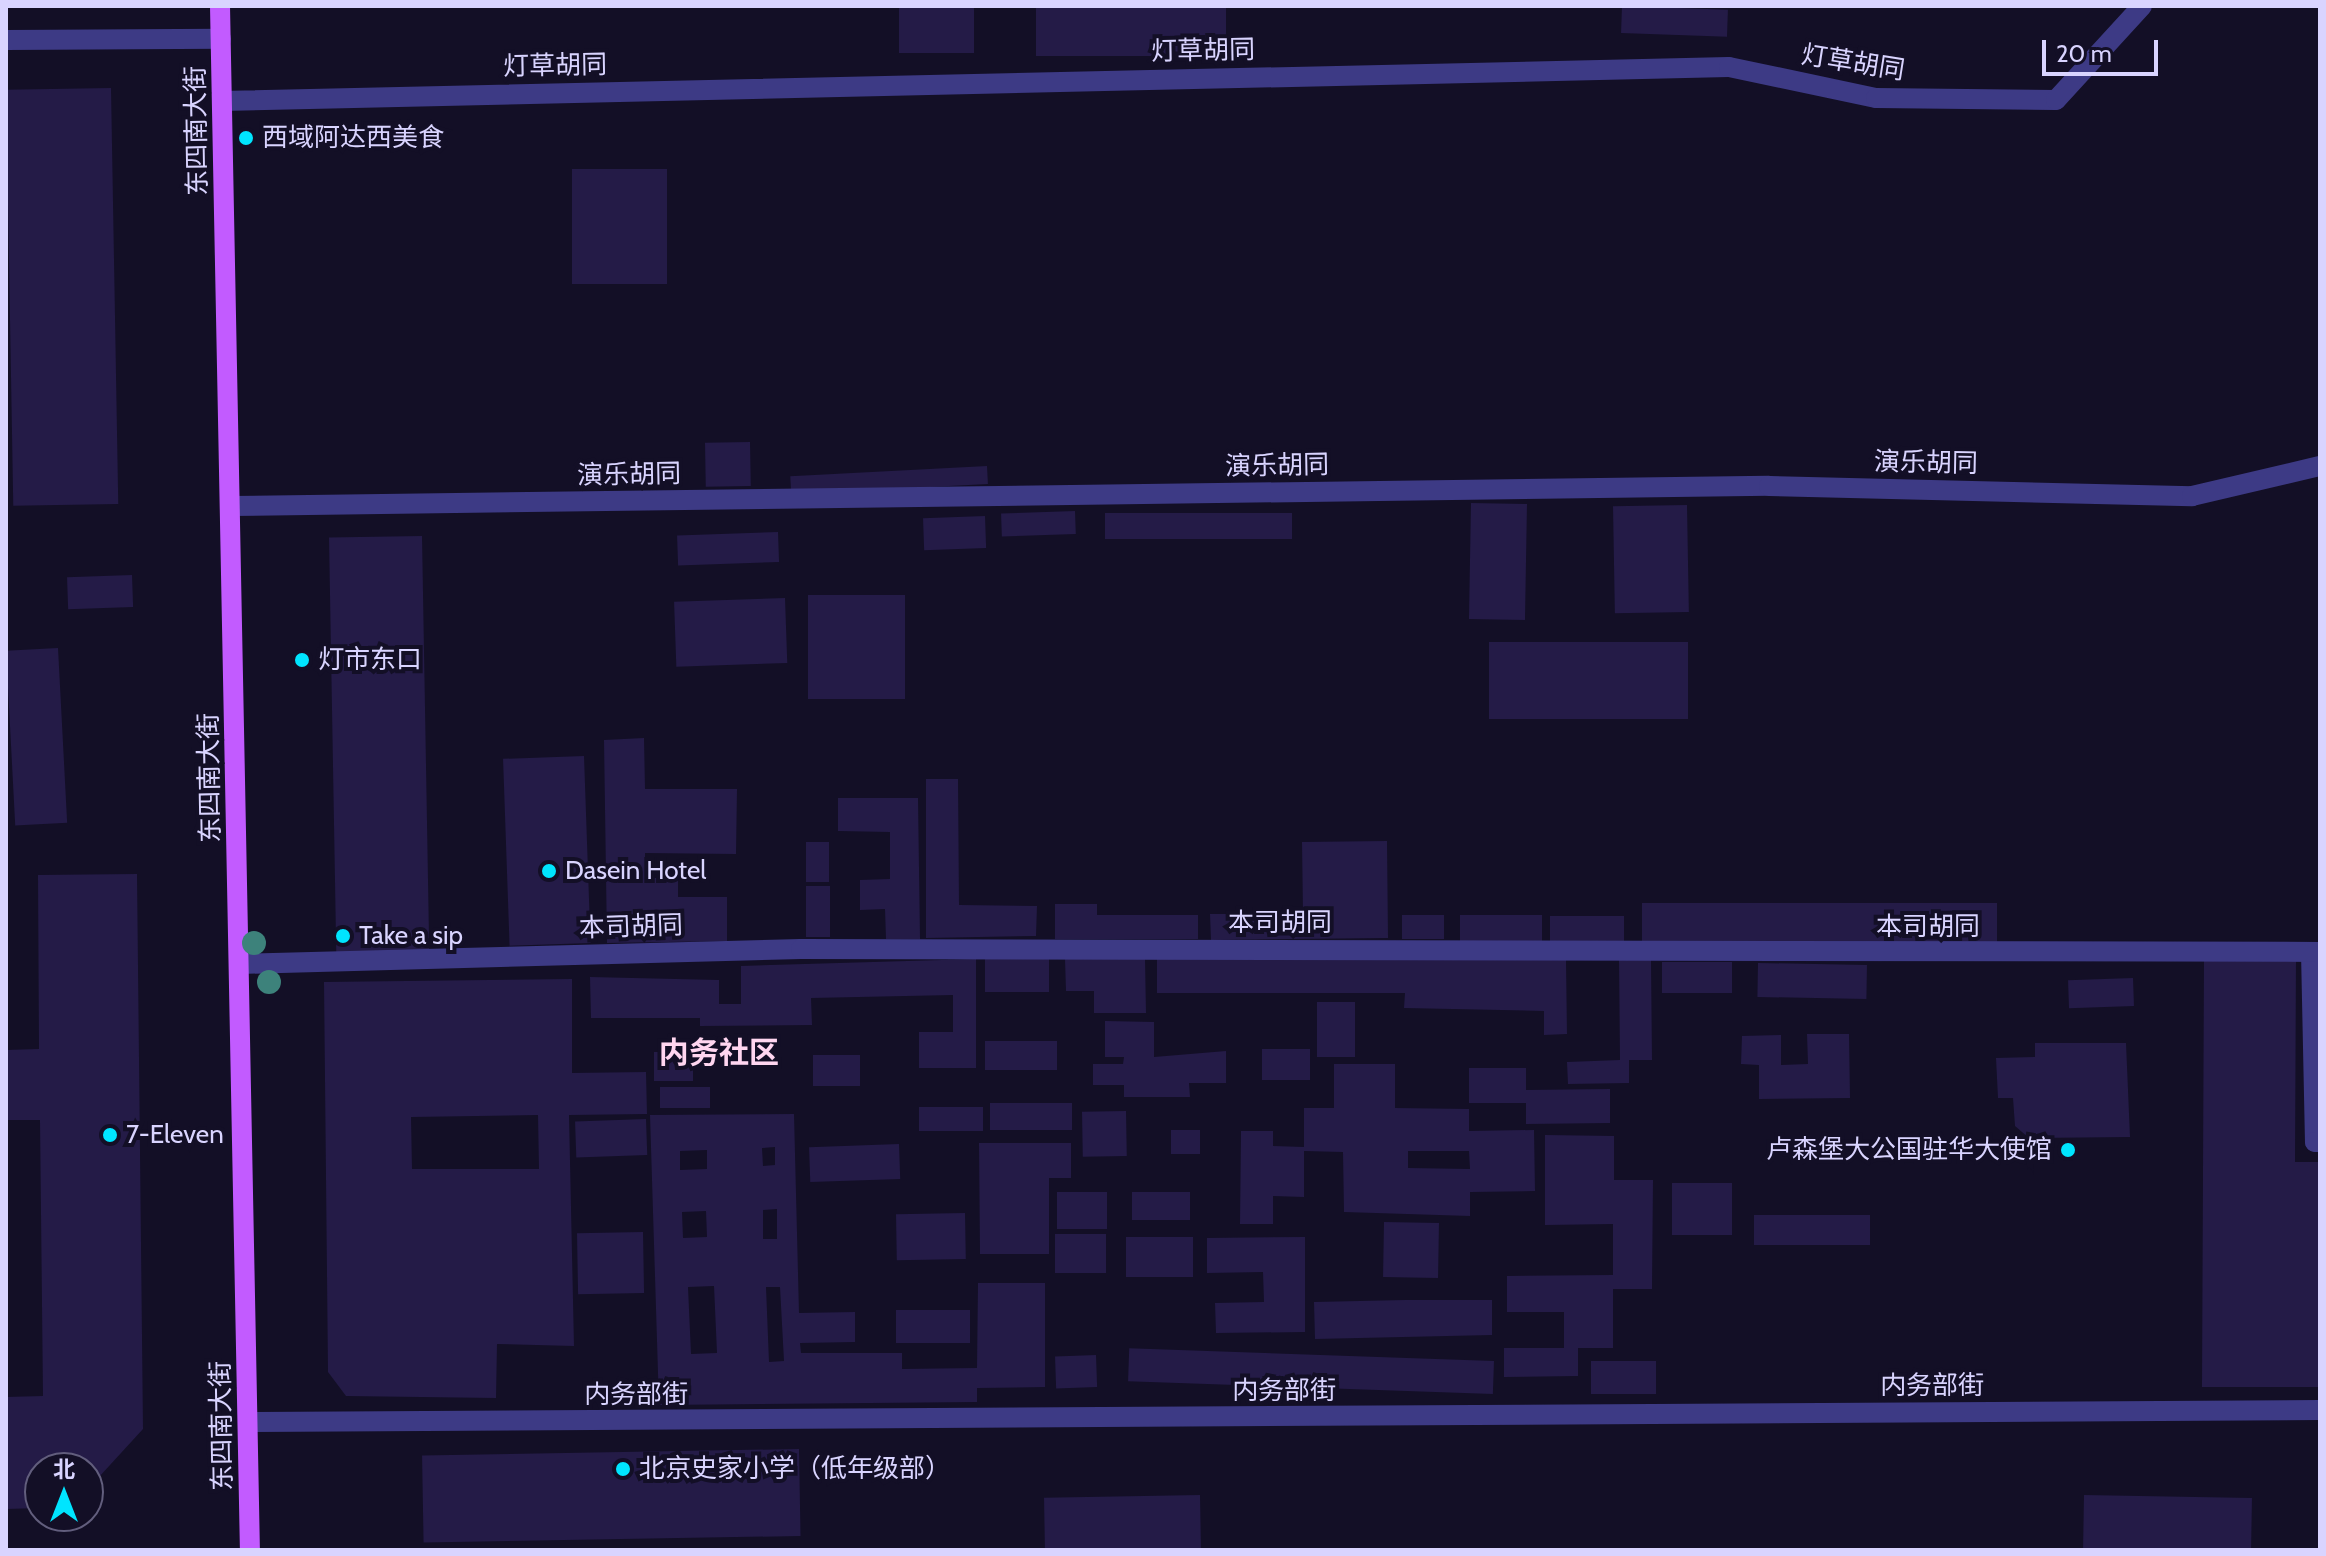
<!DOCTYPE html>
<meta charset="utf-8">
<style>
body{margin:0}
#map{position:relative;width:2326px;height:1556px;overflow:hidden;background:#130f26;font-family:Cabin,"Noto Sans SC",sans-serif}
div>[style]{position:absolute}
.building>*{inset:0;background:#241b47;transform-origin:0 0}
.service>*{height:20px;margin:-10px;padding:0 10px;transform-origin:10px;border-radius:10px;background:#3d3a85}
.primary>*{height:20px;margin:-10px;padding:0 10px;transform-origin:10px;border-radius:10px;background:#c25bff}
.trees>*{width:24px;height:24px;margin:-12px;border-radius:50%;background:#3d827b}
.dots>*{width:22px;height:22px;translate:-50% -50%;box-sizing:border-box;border:4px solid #130f26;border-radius:50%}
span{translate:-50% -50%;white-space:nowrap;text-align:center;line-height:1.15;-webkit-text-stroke:8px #130f26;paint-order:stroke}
.street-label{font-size:26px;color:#d9d4ff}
.poi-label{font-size:26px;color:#d9d4ff}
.left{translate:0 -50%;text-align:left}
.right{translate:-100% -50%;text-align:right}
.quarter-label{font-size:30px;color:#ffd6f0;font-weight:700}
.frame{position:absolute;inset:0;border:8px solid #d9d4ff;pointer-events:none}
.north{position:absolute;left:24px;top:1452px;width:80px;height:80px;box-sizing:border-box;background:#130f26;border:2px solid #625e7d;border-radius:50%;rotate:0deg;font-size:22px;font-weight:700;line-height:32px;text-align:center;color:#d9d4ff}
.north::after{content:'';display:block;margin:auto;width:28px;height:36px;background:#00e5ff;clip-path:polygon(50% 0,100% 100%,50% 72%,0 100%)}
.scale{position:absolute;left:2042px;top:40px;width:116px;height:36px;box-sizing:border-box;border:4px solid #d9d4ff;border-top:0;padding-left:10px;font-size:24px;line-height:28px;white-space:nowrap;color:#d9d4ff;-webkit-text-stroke:6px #130f26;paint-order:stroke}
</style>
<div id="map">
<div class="building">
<i style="left:899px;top:6px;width:75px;height:47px"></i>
<i style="left:1036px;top:6px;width:190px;height:50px"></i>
<i style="left:1622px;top:6px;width:106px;height:27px;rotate:2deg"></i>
<i style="left:111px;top:88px;width:416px;height:105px;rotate:89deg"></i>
<i style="left:667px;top:169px;width:115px;height:95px;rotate:90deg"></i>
<i style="left:750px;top:442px;width:44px;height:45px;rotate:89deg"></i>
<i style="left:987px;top:466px;width:18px;height:197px;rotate:87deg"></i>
<i style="left:1471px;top:503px;width:56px;height:116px;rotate:1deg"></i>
<i style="left:1687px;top:505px;width:107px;height:74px;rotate:89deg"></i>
<i style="left:1075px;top:511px;width:23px;height:74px;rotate:88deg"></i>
<i style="left:1105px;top:513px;width:187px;height:26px"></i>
<i style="left:985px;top:516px;width:32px;height:62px;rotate:88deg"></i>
<i style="left:778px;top:532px;width:30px;height:101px;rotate:88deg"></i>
<i style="left:422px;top:536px;width:415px;height:93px;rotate:89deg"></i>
<i style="left:132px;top:575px;width:32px;height:65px;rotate:88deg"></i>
<i style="left:808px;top:595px;width:97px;height:104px"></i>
<i style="left:785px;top:598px;width:65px;height:111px;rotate:88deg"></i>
<i style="left:1489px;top:642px;width:199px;height:77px"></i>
<i style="left:58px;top:648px;width:175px;height:52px;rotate:87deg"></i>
<i style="clip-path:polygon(644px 738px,645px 789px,737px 789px,736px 854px,645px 853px,645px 878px,678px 878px,678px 897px,727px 897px,727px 941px,607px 943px,604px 740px)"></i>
<i style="left:584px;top:756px;width:187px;height:81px;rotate:88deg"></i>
<i style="clip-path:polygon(926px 779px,958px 779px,959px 905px,1037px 906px,1036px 936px,926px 938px)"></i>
<i style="clip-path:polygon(838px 798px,918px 798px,920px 939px,886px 939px,885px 909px,860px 910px,860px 880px,890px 879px,890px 832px,838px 831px)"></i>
<i style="clip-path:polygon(1387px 841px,1388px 938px,1211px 940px,1210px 914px,1303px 914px,1302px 842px)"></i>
<i style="left:829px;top:842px;width:40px;height:23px;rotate:90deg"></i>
<i style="clip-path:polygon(137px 874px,143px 1429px,88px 1489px,88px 1468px,40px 1468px,40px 1508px,6px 1509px,6px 1397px,43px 1396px,40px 1120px,6px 1120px,6px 1050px,39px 1049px,38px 875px)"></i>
<i style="left:806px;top:886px;width:24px;height:51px"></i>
<i style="left:1642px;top:903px;width:355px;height:40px"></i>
<i style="clip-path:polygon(1055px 904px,1097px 904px,1097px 915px,1198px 915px,1198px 939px,1055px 939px)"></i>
<i style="left:1402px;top:915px;width:42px;height:24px"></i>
<i style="left:1460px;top:915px;width:82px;height:27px"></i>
<i style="left:1624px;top:916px;width:27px;height:74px;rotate:90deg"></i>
<i style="left:1049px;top:958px;width:34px;height:64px;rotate:90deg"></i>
<i style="clip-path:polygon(1145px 958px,1146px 1013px,1094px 1013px,1094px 991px,1066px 991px,1065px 959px)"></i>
<i style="clip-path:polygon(976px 959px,976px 1068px,919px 1068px,919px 1032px,953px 1032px,953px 995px,811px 998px,812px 1025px,700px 1026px,700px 1018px,591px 1018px,590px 977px,719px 980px,719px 1004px,741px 1004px,741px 966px)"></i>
<i style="clip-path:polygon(1157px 959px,1566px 960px,1567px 1034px,1544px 1035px,1544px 1011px,1404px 1008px,1405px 993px,1157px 993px)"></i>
<i style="clip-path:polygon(2204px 959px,2296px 959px,2295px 1162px,2320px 1162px,2320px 1387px,2202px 1387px)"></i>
<i style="clip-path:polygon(1619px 960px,1651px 960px,1652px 1060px,1629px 1060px,1629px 1083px,1568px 1084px,1567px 1062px,1620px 1060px)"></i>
<i style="left:1662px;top:962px;width:70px;height:31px"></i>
<i style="left:1758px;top:963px;width:109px;height:34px;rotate:1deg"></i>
<i style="left:2133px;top:978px;width:28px;height:65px;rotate:88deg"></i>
<i style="clip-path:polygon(evenodd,572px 979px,572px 1073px,646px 1072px,647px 1114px,569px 1115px,574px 1346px,497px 1344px,496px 1398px,346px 1396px,328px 1372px,324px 982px,572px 979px,538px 1115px,539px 1169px,412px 1169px,411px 1117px,538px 1115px)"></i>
<i style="left:1317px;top:1002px;width:38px;height:55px"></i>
<i style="clip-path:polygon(1105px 1021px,1154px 1022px,1154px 1057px,1226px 1051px,1226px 1083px,1189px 1083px,1190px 1097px,1124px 1097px,1124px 1085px,1093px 1085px,1093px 1064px,1123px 1064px,1124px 1057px,1105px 1057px)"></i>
<i style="clip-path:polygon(1807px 1034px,1849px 1034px,1850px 1098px,1759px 1099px,1759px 1065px,1741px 1064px,1742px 1036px,1781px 1035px,1781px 1065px,1808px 1064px)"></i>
<i style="left:985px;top:1041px;width:72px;height:29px"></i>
<i style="clip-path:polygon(2035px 1043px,2126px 1043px,2130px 1137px,2029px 1138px,2015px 1126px,2013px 1098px,1998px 1098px,1996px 1058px,2035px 1057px)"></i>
<i style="left:1262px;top:1049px;width:48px;height:31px"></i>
<i style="left:654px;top:1052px;width:39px;height:29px"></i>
<i style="left:860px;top:1055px;width:31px;height:47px;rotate:90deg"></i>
<i style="clip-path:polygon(evenodd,1334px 1064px,1395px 1064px,1395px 1108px,1469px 1109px,1469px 1131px,1534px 1130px,1535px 1191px,1470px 1192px,1470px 1216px,1344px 1212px,1343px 1152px,1304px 1151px,1304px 1197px,1273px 1196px,1273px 1224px,1240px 1224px,1241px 1131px,1273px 1131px,1273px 1146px,1304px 1147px,1304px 1108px,1334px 1108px,1334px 1064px,1408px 1151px,1469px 1151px,1470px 1169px,1408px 1168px,1408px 1151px)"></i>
<i style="clip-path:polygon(1469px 1068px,1526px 1068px,1526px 1090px,1610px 1089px,1610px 1123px,1526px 1124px,1526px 1103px,1469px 1103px)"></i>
<i style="left:660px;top:1087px;width:50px;height:21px"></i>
<i style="left:1072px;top:1103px;width:27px;height:82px;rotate:90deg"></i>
<i style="left:983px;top:1107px;width:24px;height:64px;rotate:90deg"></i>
<i style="left:1126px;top:1111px;width:45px;height:44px;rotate:89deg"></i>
<i style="clip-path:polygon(evenodd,794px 1114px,799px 1313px,855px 1312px,855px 1342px,800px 1343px,801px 1353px,902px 1353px,902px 1369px,977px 1368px,978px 1283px,1045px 1283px,1045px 1387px,977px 1388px,977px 1402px,659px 1405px,650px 1115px,794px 1114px,775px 1147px,775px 1165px,763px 1166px,762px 1148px,775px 1147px,794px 1114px,707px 1150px,707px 1169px,680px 1170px,680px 1151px,707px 1150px,794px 1114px,777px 1209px,777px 1239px,763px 1239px,763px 1210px,777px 1209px,794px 1114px,706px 1211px,707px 1237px,683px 1238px,682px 1212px,706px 1211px,794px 1114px,714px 1286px,717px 1353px,691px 1354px,688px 1287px,714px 1286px,794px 1114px,766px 1287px,780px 1287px,784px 1361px,769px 1362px,766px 1287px)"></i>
<i style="left:646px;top:1119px;width:36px;height:71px;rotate:88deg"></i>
<i style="left:1200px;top:1130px;width:24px;height:29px;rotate:90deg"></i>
<i style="clip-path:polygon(1545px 1135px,1614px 1136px,1614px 1180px,1653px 1180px,1652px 1289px,1613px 1289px,1613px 1348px,1578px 1348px,1578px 1376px,1504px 1377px,1504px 1348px,1564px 1348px,1564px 1312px,1507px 1312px,1507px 1276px,1613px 1275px,1613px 1224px,1545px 1225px)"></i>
<i style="clip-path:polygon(979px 1143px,1071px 1143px,1071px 1178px,1049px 1178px,1049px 1254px,980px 1254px)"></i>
<i style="left:899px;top:1144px;width:35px;height:90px;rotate:88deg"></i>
<i style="left:1672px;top:1183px;width:60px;height:52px"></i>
<i style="left:1057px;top:1192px;width:50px;height:37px"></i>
<i style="left:1132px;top:1192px;width:58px;height:28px"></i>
<i style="left:965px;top:1213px;width:46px;height:69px;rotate:89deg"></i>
<i style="left:1754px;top:1215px;width:116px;height:30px"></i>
<i style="left:1384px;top:1222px;width:55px;height:55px;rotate:1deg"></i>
<i style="left:643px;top:1232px;width:61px;height:66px;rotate:89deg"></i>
<i style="left:1055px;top:1234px;width:51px;height:39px"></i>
<i style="left:1126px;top:1237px;width:67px;height:40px"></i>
<i style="clip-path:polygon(1305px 1237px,1305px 1332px,1216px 1333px,1215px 1303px,1264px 1302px,1263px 1272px,1207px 1273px,1207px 1238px)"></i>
<i style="clip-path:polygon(1405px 1300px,1492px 1300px,1492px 1335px,1315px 1339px,1314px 1302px)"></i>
<i style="left:970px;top:1310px;width:33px;height:74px;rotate:90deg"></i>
<i style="left:1096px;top:1355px;width:32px;height:41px;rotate:88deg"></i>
<i style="left:1494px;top:1361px;width:33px;height:365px;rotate:92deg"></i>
<i style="left:1591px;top:1361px;width:65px;height:33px"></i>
<i style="left:799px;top:1449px;width:87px;height:377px;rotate:89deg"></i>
<i style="left:1200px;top:1495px;width:55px;height:156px;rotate:89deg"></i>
<i style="left:2084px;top:1495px;width:168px;height:55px;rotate:1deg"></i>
</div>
<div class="service">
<i style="left:6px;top:40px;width:215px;rotate:-0.3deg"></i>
<i style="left:222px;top:101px;width:1507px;rotate:-1.29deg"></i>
<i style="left:1729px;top:67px;width:150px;rotate:11.9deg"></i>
<i style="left:1876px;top:98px;width:180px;rotate:0.6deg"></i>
<i style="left:2056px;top:100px;width:127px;rotate:-47.5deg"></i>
<i style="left:231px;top:506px;width:1538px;rotate:-0.75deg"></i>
<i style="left:1769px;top:486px;width:423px;rotate:1.4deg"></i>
<i style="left:2192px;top:496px;width:131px;rotate:-13.2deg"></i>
<i style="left:2311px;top:952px;width:190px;rotate:88.8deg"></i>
<i style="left:2315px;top:1142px;width:5px"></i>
<i style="left:240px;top:964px;width:561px;rotate:-1.53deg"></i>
<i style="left:801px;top:949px;width:1519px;rotate:0.11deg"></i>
<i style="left:249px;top:1422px;width:2071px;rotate:-0.33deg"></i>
</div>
<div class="primary">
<i style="left:220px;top:6px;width:1544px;rotate:88.89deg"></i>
</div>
<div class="trees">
<i style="left:254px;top:943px"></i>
<i style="left:269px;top:982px"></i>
</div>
<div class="dots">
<i style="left:246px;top:138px;background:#00e5ff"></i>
<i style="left:302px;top:660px;background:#00e5ff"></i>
<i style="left:549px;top:871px;background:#00e5ff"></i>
<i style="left:343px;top:936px;background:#00e5ff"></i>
<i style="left:110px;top:1135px;background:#00e5ff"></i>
<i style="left:2068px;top:1150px;background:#00e5ff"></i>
<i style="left:623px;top:1469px;background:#00e5ff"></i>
</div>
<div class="street-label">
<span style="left:1203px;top:51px;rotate:-1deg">灯草胡同</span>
<span style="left:1853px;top:63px;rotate:9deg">灯草胡同</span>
<span style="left:555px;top:66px;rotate:-1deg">灯草胡同</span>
<span style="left:197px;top:131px;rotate:-91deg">东四南大街</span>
<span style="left:1926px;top:463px;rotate:1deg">演乐胡同</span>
<span style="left:1277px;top:466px;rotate:-1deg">演乐胡同</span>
<span style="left:629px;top:475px;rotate:-1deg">演乐胡同</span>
<span style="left:210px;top:778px;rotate:-91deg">东四南大街</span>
<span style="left:1280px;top:923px">本司胡同</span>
<span style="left:631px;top:927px;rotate:-2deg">本司胡同</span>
<span style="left:1928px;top:927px">本司胡同</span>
<span style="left:1932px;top:1386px">内务部街</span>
<span style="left:1284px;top:1391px">内务部街</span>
<span style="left:636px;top:1395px">内务部街</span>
<span style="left:222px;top:1426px;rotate:-91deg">东四南大街</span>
</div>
<div class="poi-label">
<span class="left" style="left:262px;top:138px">西域阿达西美食</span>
<span class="left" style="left:318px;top:660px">灯市东口</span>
<span class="left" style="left:565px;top:871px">Dasein Hotel</span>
<span class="left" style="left:359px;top:936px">Take a sip</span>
<span class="left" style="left:126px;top:1135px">7-Eleven</span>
<span class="right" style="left:2052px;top:1150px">卢森堡大公国驻华大使馆</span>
<span class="left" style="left:639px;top:1469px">北京史家小学（低年级部）</span>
</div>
<div class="quarter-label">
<span style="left:719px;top:1053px">内务社区</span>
</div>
<div class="frame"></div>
<div class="north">北</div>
<div class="scale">20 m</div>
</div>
